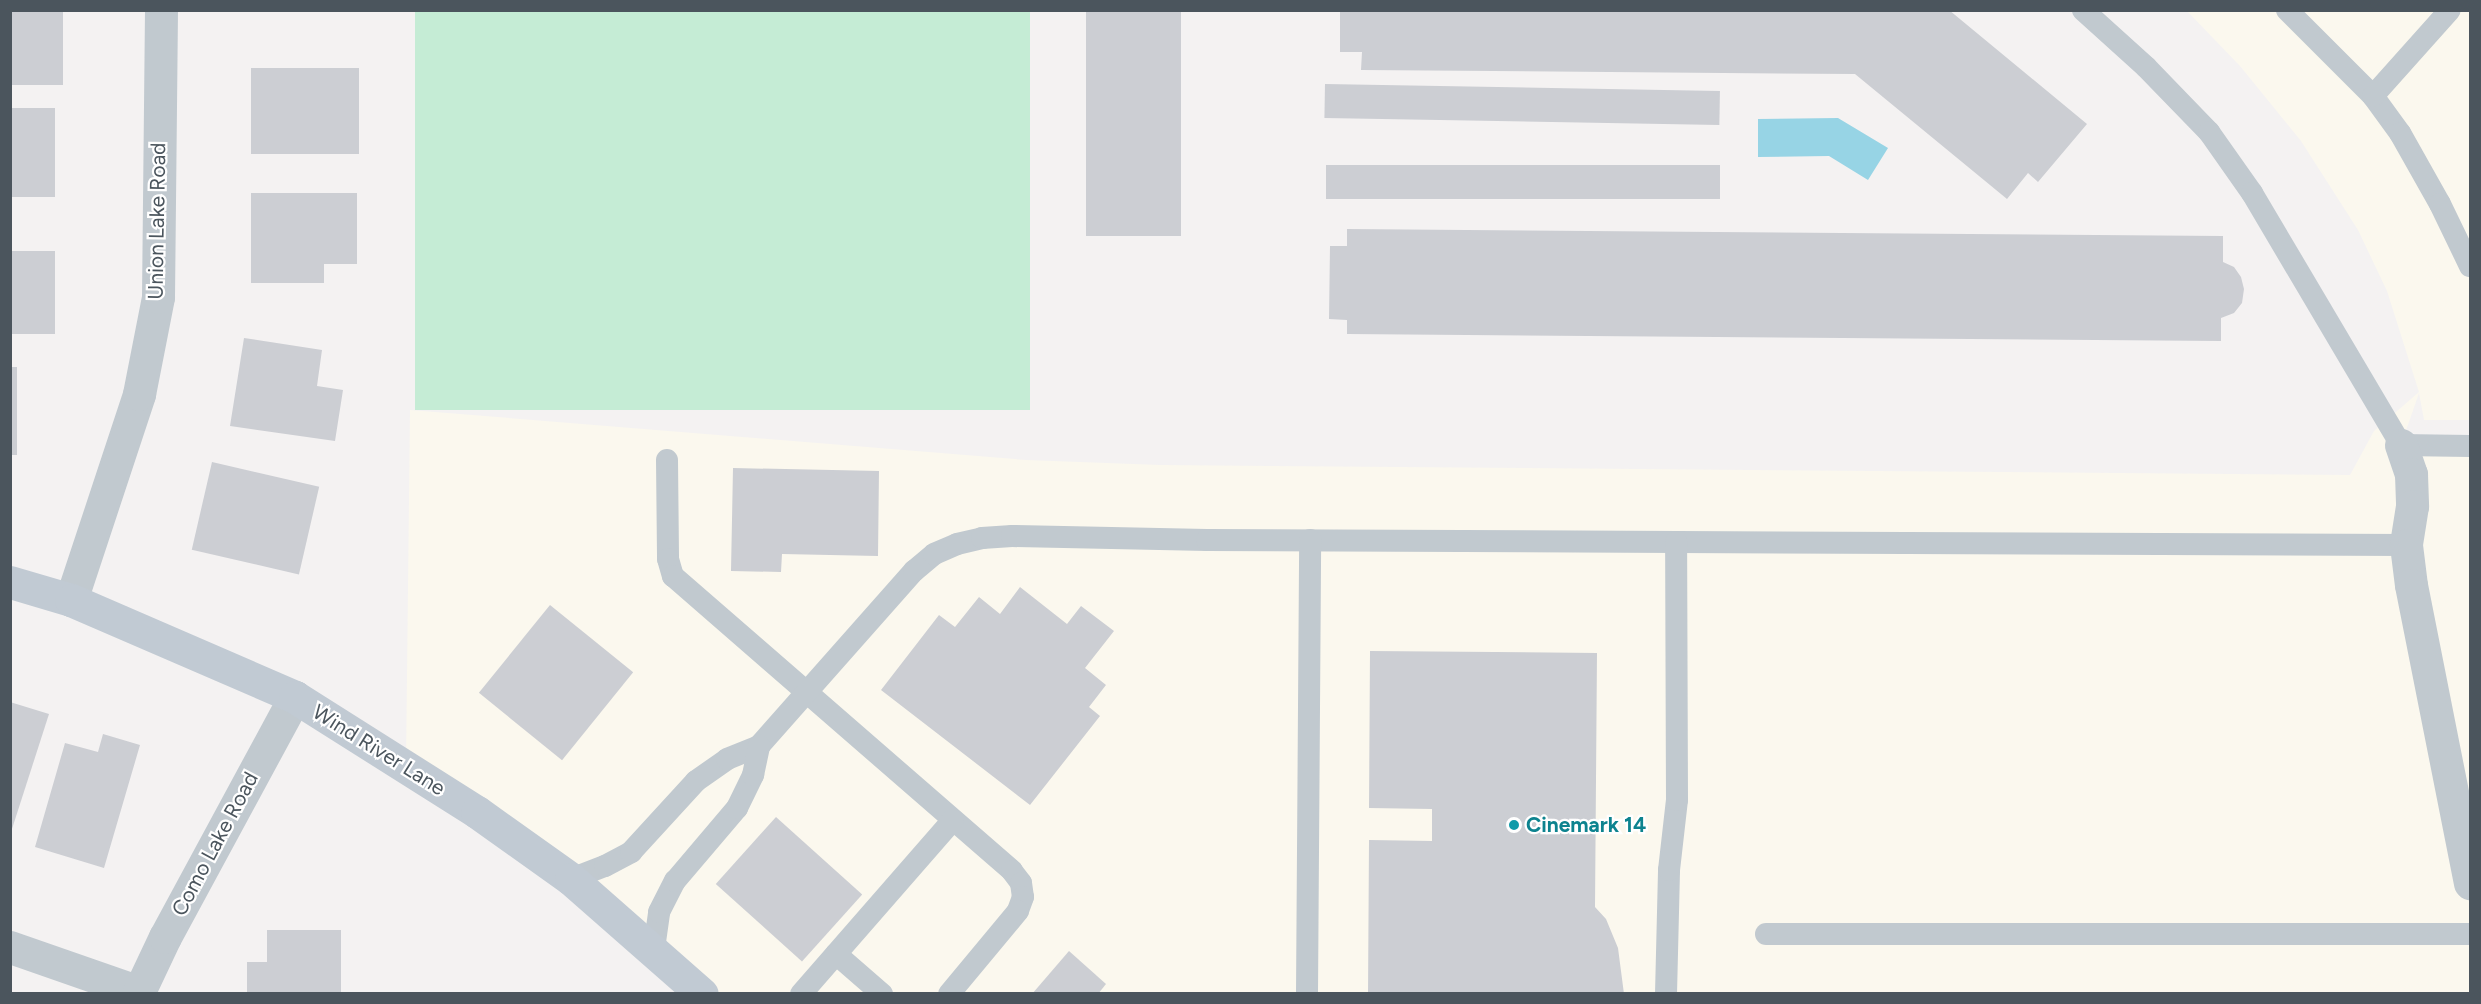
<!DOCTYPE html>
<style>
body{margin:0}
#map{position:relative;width:2481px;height:1004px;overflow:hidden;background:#f4f2f2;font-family:Figtree,sans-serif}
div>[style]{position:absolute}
.commercial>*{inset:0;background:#fbf8ee}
.green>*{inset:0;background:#c5ecd5;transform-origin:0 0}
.water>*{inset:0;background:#97d4e5}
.building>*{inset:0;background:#ccced3;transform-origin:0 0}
.lane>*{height:22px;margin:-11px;padding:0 11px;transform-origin:11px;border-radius:11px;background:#c1c9cf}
.street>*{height:33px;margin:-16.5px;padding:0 16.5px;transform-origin:16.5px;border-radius:16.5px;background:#c1c9cf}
.secondary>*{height:33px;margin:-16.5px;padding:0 16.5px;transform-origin:16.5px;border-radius:16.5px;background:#c1cad3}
.dots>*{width:16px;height:16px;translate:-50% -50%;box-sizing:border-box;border:3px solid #fff;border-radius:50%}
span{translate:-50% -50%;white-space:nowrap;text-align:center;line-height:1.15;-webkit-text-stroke:4.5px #fff;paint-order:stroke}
.street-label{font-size:21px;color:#4b555d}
.culture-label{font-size:21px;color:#0d838f;font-weight:700}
.left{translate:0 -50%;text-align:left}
.frame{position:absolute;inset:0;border:12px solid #4b555d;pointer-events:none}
</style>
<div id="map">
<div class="commercial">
<i style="clip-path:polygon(2187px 11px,2470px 11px,2470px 420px,2424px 420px,2419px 393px,2401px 445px,2470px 446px,2470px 993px,702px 993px,406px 765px,410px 410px,1026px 460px,1160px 465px,2350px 475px,2374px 431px,2419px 392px,2387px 291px,2358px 230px,2301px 141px,2240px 66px)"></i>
</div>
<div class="green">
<i style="left:415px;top:11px;width:615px;height:399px"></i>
</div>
<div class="water">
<i style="clip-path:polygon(1838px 118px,1888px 148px,1868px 180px,1829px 156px,1758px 157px,1758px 119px)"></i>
</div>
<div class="building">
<i style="left:10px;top:10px;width:53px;height:75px"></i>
<i style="left:1086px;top:10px;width:95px;height:226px"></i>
<i style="clip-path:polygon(1340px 10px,1949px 10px,2087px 124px,2038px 182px,2028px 173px,2007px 199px,1855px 74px,1361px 70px,1362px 52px,1340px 52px)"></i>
<i style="left:251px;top:68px;width:108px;height:86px"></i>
<i style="left:1325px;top:84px;width:395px;height:34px;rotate:1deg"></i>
<i style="left:10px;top:108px;width:45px;height:89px"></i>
<i style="left:1326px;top:165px;width:394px;height:34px"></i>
<i style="clip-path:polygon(251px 193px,357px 193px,357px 264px,324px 264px,324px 283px,251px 283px)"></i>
<i style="clip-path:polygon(1347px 229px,2223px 236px,2223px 262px,2234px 267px,2241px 277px,2244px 289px,2242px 303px,2234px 313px,2221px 318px,2221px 341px,1347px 334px,1347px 320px,1329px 319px,1330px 246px,1347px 246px)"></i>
<i style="left:10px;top:251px;width:45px;height:83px"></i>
<i style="clip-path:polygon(244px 338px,322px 350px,317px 386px,343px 390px,335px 441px,230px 426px)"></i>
<i style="left:10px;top:367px;width:7px;height:88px"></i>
<i style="left:212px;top:462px;width:110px;height:90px;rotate:13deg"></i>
<i style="clip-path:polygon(733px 468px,879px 471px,878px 556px,782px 554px,781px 572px,731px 571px)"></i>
<i style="clip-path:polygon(1020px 587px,1067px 624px,1081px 606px,1114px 631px,1085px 668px,1106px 685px,1089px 707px,1100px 716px,1030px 805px,881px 690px,939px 615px,955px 627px,979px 597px,1000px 614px)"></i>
<i style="left:550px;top:605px;width:107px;height:113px;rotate:39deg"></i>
<i style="clip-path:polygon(1370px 651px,1597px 653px,1595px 907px,1606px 919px,1618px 948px,1624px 994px,1368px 994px,1369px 840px,1432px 841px,1432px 809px,1369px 808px)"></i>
<i style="clip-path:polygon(10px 702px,49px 714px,11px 832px,10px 832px)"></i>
<i style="clip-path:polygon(103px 734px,140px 745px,104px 868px,35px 847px,65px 743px,98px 752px)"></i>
<i style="left:776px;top:817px;width:116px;height:90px;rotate:42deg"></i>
<i style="clip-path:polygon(267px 930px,341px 930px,341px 994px,247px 994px,247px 962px,267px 962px)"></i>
<i style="clip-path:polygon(1069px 951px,1106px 984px,1098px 994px,1032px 994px)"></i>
</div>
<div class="lane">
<i style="left:2083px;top:10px;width:85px;rotate:42.1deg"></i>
<i style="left:2146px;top:67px;width:91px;rotate:45.9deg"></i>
<i style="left:2209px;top:132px;width:75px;rotate:54.8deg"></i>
<i style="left:2252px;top:193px;width:293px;rotate:59.4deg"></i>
<i style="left:2401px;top:445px;width:69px;rotate:0.8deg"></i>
<i style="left:2287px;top:10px;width:122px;rotate:45deg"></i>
<i style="left:2373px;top:96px;width:46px;rotate:53.9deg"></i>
<i style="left:2400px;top:133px;width:81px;rotate:60.6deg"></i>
<i style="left:2440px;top:204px;width:69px;rotate:64.2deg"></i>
<i style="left:2373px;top:96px;width:115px;rotate:-48.2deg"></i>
<i style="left:667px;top:460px;width:99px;rotate:89.4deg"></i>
<i style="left:668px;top:559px;width:18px;rotate:74deg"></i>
<i style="left:673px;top:576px;width:449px;rotate:41deg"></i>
<i style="left:1012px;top:871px;width:15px;rotate:53deg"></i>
<i style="left:1021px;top:883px;width:14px;rotate:82deg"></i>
<i style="left:1023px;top:897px;width:15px;rotate:110deg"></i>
<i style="left:1018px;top:911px;width:108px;rotate:129.7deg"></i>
<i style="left:571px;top:879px;width:36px;rotate:-21deg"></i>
<i style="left:605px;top:866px;width:30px;rotate:-28deg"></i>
<i style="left:631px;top:852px;width:96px;rotate:-47.5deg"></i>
<i style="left:696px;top:781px;width:38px;rotate:-35deg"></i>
<i style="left:727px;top:759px;width:35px;rotate:-22deg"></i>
<i style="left:759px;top:746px;width:234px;rotate:-48.5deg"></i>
<i style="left:914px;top:571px;width:26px;rotate:-40deg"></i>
<i style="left:934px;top:554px;width:25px;rotate:-23deg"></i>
<i style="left:957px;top:544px;width:26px;rotate:-13deg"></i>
<i style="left:982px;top:538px;width:30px;rotate:-4deg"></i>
<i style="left:1012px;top:536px;width:195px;rotate:1.2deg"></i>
<i style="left:1207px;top:540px;width:1199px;rotate:0.24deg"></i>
<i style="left:1766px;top:934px;width:704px"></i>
<i style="left:654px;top:949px;width:37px;rotate:-82deg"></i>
<i style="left:659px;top:912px;width:35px;rotate:-63deg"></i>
<i style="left:675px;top:881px;width:96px;rotate:-49.7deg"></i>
<i style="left:737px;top:808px;width:37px;rotate:-64deg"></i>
<i style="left:753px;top:775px;width:30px;rotate:-78deg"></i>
<i style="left:836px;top:954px;width:61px;rotate:41deg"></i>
<i style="left:801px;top:994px;width:231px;rotate:-48.9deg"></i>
<i style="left:1307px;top:994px;width:454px;rotate:-89.6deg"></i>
<i style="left:1666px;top:994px;width:124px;rotate:-88.6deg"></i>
<i style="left:1669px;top:870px;width:70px;rotate:-83.5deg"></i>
<i style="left:1677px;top:800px;width:258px;rotate:-90.2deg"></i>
</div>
<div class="street">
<i style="left:2401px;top:445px;width:31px;rotate:71deg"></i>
<i style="left:2411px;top:474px;width:32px;rotate:88deg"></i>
<i style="left:2412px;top:506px;width:39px;rotate:99deg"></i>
<i style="left:2406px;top:545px;width:40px;rotate:82.9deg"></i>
<i style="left:2411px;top:585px;width:304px;rotate:78.8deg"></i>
<i style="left:71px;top:600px;width:217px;rotate:-71.7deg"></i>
<i style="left:139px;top:394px;width:99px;rotate:-78.9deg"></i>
<i style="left:158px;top:297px;width:287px;rotate:-89.4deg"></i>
<i style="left:10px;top:947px;width:137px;rotate:19.2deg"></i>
<i style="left:138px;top:994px;width:63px;rotate:-64.7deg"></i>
<i style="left:165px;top:937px;width:273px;rotate:-61.6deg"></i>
</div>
<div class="secondary">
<i style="left:10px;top:582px;width:64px;rotate:16.4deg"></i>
<i style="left:71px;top:600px;width:244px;rotate:23.4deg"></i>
<i style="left:295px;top:697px;width:215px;rotate:32.3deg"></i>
<i style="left:477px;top:812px;width:115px;rotate:35.5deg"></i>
<i style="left:571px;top:879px;width:174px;rotate:41.3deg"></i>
</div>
<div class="dots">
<i style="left:1514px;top:825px;background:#0f9aa8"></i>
</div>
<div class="street-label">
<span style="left:157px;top:221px;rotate:-89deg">Union Lake Road</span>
<span style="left:379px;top:750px;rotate:32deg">Wind River Lane</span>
<span style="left:215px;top:844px;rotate:-62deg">Como Lake Road</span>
</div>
<div class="culture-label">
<span class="left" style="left:1526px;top:825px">Cinemark 14</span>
</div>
<div class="frame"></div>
</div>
